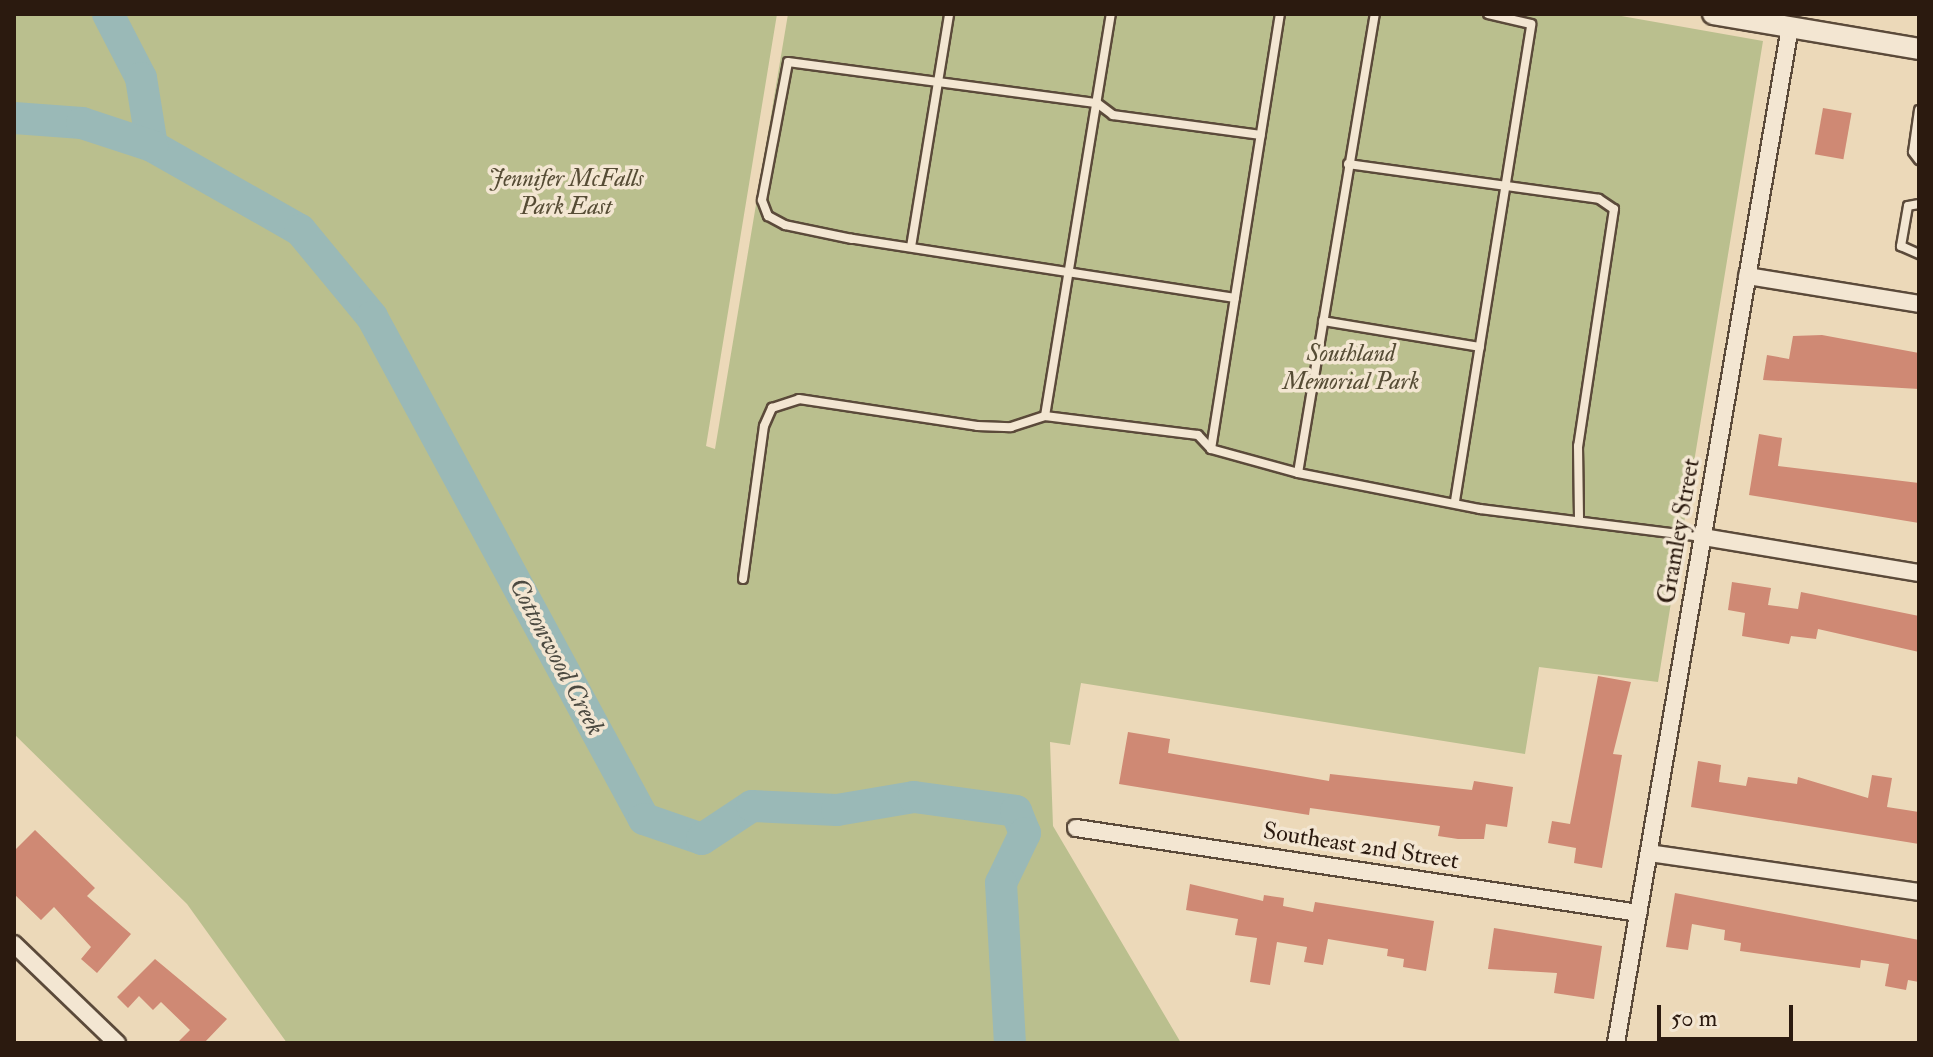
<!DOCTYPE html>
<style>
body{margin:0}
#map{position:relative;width:1933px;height:1057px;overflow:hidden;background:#ecd9b9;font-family:"IM FELL Double Pica",serif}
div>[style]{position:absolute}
.green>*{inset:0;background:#babf8e}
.river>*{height:32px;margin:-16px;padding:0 16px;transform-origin:16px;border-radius:16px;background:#9ab9b7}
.building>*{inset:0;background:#cf8974;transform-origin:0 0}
.roads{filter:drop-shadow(2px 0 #5b4a3a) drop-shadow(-2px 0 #5b4a3a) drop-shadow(0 2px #5b4a3a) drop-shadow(0 -2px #5b4a3a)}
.service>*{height:8px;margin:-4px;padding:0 4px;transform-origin:4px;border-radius:4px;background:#f3e6d2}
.minor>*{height:16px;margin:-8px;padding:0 8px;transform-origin:8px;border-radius:8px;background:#f3e6d2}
.tertiary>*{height:20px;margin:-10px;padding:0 10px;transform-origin:10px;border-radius:10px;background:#f3e6d2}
span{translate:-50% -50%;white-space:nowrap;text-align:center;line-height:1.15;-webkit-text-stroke:7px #f3e6d2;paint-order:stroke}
.park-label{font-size:24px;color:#564c35;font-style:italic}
.street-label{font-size:24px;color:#2b1a0f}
.water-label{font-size:26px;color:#4c4a41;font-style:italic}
.frame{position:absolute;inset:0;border:16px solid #2b1a0f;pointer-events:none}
.scale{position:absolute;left:1657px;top:1005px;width:136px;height:36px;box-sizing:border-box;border:4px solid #2b1a0f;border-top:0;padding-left:10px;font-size:24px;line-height:28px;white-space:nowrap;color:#2b1a0f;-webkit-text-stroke:6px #f3e6d2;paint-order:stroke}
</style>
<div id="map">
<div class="green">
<i style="clip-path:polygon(14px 14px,777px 14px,706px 446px,715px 449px,788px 14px,1610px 14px,1763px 41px,1658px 682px,1539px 667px,1525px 754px,1081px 683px,1070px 745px,1050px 742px,1053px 826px,1181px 1043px,287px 1043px,187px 904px,14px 734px)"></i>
</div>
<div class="river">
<i style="left:108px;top:14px;width:72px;rotate:62.7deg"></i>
<i style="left:141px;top:78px;width:69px;rotate:80.8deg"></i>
<i style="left:152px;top:146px;width:170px;rotate:29.6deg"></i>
<i style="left:300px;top:230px;width:113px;rotate:50.4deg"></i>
<i style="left:372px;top:317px;width:571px;rotate:61.55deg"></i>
<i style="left:644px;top:819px;width:61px;rotate:19deg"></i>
<i style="left:702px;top:839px;width:60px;rotate:-33.4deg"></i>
<i style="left:752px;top:806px;width:85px;rotate:2.7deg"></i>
<i style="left:837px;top:810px;width:78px;rotate:-9.6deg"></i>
<i style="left:914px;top:797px;width:103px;rotate:7.8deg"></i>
<i style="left:1016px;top:811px;width:24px;rotate:68deg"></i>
<i style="left:1025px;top:833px;width:55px;rotate:115.6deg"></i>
<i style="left:1001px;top:883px;width:160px;rotate:86.8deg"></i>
<i style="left:14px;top:118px;width:68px;rotate:4.2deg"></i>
<i style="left:82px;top:123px;width:74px;rotate:18.2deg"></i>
</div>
<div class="building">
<i style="left:1823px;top:108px;width:29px;height:47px;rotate:10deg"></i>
<i style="clip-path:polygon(1822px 335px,1919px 353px,1919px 389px,1763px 380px,1767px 355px,1789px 359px,1793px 336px)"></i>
<i style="clip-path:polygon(1759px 434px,1782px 438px,1778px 466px,1919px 483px,1919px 523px,1749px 495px)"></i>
<i style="clip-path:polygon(1732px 582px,1771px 588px,1768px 605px,1798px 609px,1801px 592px,1919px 616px,1919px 652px,1818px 629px,1816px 639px,1791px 636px,1789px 644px,1742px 636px,1745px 613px,1728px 610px)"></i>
<i style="clip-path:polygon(1598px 676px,1631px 682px,1613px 754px,1622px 755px,1602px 868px,1574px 863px,1576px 848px,1548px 843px,1552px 821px,1570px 824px)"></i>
<i style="clip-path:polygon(1128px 732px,1170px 739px,1168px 753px,1329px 781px,1330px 774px,1472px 790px,1474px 781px,1513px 787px,1507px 827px,1486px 824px,1484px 839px,1458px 839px,1438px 836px,1440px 826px,1310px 808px,1309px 815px,1119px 784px)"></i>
<i style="clip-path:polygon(1698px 761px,1721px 765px,1719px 782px,1746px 786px,1748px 777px,1797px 784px,1798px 777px,1868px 798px,1872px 775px,1892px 778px,1887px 807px,1919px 812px,1919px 844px,1691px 807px)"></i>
<i style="clip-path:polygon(35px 830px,95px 888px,87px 896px,131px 934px,97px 973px,81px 959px,91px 947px,54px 907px,41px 920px,14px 894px,14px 851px)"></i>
<i style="clip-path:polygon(1190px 884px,1263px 901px,1264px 895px,1284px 898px,1283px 906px,1313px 912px,1315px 902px,1434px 921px,1426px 971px,1403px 967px,1404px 959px,1387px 956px,1388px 949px,1328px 939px,1323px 965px,1304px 962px,1307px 947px,1277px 942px,1270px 985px,1250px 982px,1257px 938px,1235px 935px,1238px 919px,1186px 910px)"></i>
<i style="clip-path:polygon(1675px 893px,1919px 940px,1919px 982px,1908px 980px,1906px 990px,1885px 986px,1889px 964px,1861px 960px,1860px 968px,1740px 951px,1741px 943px,1724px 940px,1725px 930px,1692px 924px,1688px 950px,1666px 947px)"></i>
<i style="clip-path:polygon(1494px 928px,1602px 946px,1594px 999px,1554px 993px,1557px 973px,1488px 969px)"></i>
<i style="clip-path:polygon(155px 959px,227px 1019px,204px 1043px,177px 1043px,190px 1030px,161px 1002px,153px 1010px,139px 996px,128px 1008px,117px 997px)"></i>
</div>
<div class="roads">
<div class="service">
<i style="left:1919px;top:110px;width:42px;rotate:98.1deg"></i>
<i style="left:1913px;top:152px;width:10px;rotate:53deg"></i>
<i style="left:1348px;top:164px;width:253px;rotate:7.9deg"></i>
<i style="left:1599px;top:199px;width:18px;rotate:34deg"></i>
<i style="left:1614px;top:209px;width:240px;rotate:98.6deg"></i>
<i style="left:1578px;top:446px;width:72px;rotate:89.2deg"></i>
<i style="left:1919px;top:204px;width:11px;rotate:170deg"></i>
<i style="left:1908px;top:206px;width:41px;rotate:99.9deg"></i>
<i style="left:1901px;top:246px;width:20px;rotate:24deg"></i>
<i style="left:911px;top:247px;width:236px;rotate:-80.7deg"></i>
<i style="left:1235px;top:298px;width:388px;rotate:-171.2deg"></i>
<i style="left:852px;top:239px;width:68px;rotate:-168.2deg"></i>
<i style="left:785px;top:225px;width:19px;rotate:-152deg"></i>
<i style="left:768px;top:216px;width:17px;rotate:-111deg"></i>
<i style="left:762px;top:200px;width:140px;rotate:-79.3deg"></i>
<i style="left:788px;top:62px;width:312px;rotate:7.6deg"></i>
<i style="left:1097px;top:103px;width:20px;rotate:37deg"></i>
<i style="left:1113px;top:115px;width:149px;rotate:7.7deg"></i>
<i style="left:1323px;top:321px;width:159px;rotate:9.4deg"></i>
<i style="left:1045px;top:416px;width:407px;rotate:-80.7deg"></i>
<i style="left:1211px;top:449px;width:440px;rotate:-81deg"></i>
<i style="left:1298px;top:473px;width:465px;rotate:-80.5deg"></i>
<i style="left:1455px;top:501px;width:483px;rotate:-80.9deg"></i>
<i style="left:1531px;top:24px;width:44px;rotate:-166.9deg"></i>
<i style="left:743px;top:579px;width:154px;rotate:-82.2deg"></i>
<i style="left:764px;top:426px;width:20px;rotate:-66deg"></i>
<i style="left:772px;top:408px;width:28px;rotate:-18deg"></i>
<i style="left:799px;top:399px;width:180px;rotate:8.6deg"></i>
<i style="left:977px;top:426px;width:34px;rotate:2deg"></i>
<i style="left:1011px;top:427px;width:36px;rotate:-18deg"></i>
<i style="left:1045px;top:416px;width:154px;rotate:7.1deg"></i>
<i style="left:1198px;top:435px;width:19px;rotate:47deg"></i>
<i style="left:1211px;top:449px;width:90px;rotate:15.4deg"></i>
<i style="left:1298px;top:473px;width:186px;rotate:11.2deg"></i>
<i style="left:1480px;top:509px;width:224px;rotate:7.2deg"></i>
</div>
<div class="minor">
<i style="left:1747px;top:276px;width:174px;rotate:9.2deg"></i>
<i style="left:1703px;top:537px;width:219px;rotate:9.5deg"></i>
<i style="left:1076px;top:828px;width:569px;rotate:8.59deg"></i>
<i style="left:1649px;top:853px;width:273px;rotate:8.2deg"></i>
<i style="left:14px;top:944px;width:143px;rotate:43.9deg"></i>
<i style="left:1616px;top:1043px;width:1031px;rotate:-80.28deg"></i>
</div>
<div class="tertiary">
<i style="left:1713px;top:14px;width:209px;rotate:9.6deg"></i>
</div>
</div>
<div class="park-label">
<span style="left:566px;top:193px">Jennifer McFalls<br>Park East</span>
<span style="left:1351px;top:368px">Southland<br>Memorial Park</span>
</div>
<div class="street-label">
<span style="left:1679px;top:531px;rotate:-80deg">Gramley Street</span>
<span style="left:1361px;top:846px;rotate:9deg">Southeast 2nd Street</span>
</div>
<div class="water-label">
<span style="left:556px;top:657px;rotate:62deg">Cottonwood Creek</span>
</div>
<div class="frame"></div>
<div class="scale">50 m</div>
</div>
